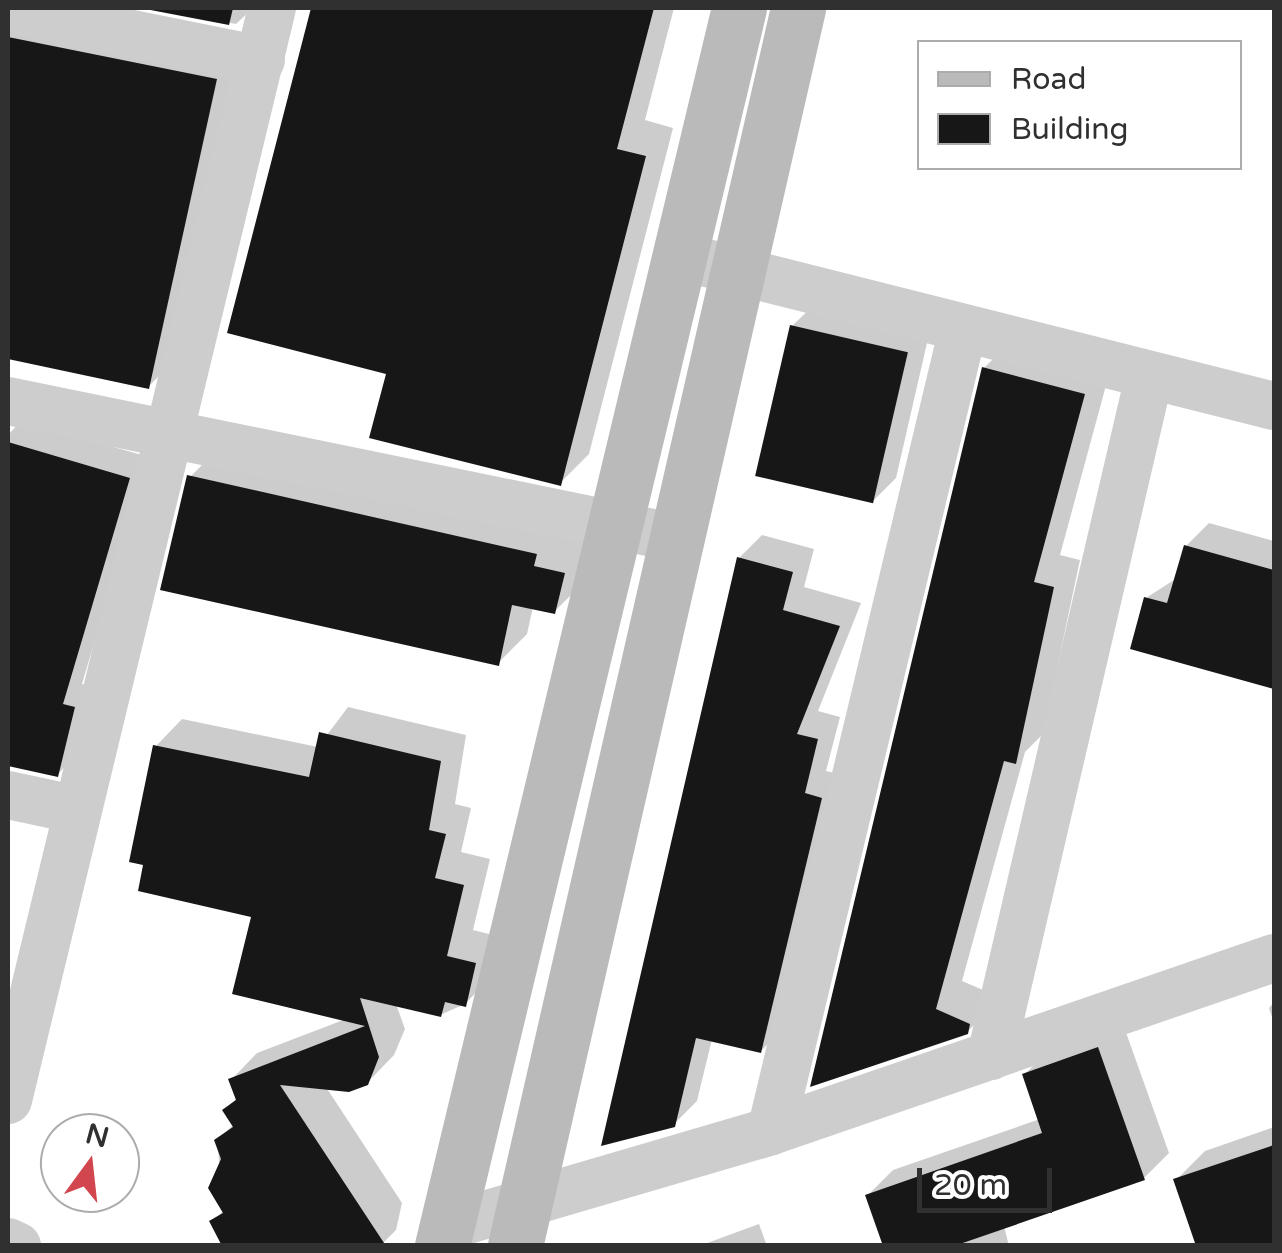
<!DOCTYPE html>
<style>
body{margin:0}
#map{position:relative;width:1282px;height:1253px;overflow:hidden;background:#fff;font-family:"Varela Round",sans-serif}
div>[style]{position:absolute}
.shadow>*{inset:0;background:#0003}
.building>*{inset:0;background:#171717;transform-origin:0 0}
.minor>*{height:48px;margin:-24px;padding:0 24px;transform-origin:24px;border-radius:24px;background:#cdcdcd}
.secondary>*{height:55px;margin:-27.5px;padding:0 27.5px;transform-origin:27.5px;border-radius:27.5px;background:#bababa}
span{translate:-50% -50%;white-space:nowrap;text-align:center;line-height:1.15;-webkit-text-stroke:10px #fff;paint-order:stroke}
.frame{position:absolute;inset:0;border:10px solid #303030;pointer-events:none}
.legend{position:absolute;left:917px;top:40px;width:325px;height:130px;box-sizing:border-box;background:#fff;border:2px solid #acacac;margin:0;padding:12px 18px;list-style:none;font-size:30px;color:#303030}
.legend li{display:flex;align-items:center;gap:20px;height:50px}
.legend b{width:50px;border:2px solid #acacac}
.north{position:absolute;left:40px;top:1113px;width:100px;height:100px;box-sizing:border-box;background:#fff;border:2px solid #acacac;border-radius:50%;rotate:15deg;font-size:28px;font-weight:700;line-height:40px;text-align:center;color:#303030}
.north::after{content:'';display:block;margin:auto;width:35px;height:45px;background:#d2474f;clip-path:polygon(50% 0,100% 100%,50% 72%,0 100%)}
.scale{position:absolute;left:917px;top:1168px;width:135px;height:45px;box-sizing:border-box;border:5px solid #303030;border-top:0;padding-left:12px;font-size:30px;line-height:35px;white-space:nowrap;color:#303030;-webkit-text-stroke:8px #fff;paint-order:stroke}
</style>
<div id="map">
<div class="shadow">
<i style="clip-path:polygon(8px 8px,244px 51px,177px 358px,148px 387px,8px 355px)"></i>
<i style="clip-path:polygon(152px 8px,253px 8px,236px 24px)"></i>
<i style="clip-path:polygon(314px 8px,674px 8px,645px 120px,673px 128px,589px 454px,560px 483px,389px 372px,230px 331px)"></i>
<i style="clip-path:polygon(815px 304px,930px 330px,896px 478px,873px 501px,792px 326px)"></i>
<i style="clip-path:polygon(1012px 340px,1111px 367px,1060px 555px,1080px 560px,1043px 734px,1025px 752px,962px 981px,997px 996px,995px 1004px,967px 1032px,813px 1083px,984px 368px)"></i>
<i style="clip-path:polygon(21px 421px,149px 457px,82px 684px,94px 687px,77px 754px,57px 775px,8px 764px,8px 435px)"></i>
<i style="clip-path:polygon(219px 448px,592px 544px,583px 583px,554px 612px,533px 607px,527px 634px,498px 663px,190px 477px)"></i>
<i style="clip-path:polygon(1209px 523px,1274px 541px,1274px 686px,1133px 647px,1146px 598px,1177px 578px,1186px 546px)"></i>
<i style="clip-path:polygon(762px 535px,814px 549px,804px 587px,861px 603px,818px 711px,840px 717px,826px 771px,844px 775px,783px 1028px,761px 1051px,712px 1039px,697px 1101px,674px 1124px,739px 558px)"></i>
<i style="clip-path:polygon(348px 707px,466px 735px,455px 804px,471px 808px,461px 852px,490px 859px,473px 930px,501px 937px,491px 977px,465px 1004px,440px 1015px,396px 1004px,405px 1029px,394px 1055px,367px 1083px,326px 1087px,402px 1203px,396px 1230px,380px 1246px,212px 1222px,224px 1210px,217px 1140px,234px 1124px,225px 1110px,238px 1097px,231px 1080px,257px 1053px,346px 1019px,254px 915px,156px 746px,182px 719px,318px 747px)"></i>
<i style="clip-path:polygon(1274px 1002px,1274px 1023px,1269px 1008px)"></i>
<i style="clip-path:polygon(1123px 1024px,1169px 1153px,1144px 1178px,1004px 1226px,1009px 1246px,885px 1246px,868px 1195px,893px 1170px,1040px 1119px,1025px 1074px,1049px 1050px)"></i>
<i style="clip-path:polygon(1274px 1127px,1274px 1246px,1198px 1246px,1176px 1180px,1205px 1151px)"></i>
<i style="clip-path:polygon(759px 1224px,767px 1246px,699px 1246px)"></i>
</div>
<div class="building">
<i style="clip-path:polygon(140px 8px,233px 8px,229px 25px)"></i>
<i style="clip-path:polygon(311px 8px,654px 8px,617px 149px,646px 156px,561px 486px,369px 438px,386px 374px,227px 333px)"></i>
<i style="clip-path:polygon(8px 37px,217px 79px,149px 389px,8px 359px)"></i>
<i style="left:790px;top:325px;width:121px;height:155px;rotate:13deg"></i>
<i style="clip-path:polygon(982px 367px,1085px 394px,1034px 582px,1054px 587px,1016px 764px,1004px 761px,936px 1009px,970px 1024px,968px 1034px,810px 1087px)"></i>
<i style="clip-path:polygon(8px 442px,130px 478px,63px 704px,75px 707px,58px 777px,8px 766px)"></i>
<i style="clip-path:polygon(187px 475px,537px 554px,534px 566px,565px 573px,555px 614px,512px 605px,499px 666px,160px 590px)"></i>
<i style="clip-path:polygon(1184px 545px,1274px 570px,1274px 689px,1130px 649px,1144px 597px,1167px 603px)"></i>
<i style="clip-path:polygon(737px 557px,793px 572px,783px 610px,840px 626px,797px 734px,818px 739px,805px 793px,822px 798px,761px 1053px,696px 1038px,675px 1127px,601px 1146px)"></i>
<i style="clip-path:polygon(319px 732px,441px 761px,429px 830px,446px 834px,435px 878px,464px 885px,447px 956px,476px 963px,466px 1007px,445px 1002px,441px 1017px,360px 998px,379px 1057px,368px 1085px,349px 1092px,280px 1085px,386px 1246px,222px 1246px,209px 1221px,223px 1213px,208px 1188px,221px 1159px,214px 1140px,233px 1127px,222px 1110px,236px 1100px,228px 1079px,365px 1026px,232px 994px,251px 917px,138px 891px,143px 865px,129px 862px,153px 745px,309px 777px)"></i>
<i style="clip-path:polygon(1098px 1047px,1145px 1180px,954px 1246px,883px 1246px,865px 1195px,1042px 1133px,1022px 1074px)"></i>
<i style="clip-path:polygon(1274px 1145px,1274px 1246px,1196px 1246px,1173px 1179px)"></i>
</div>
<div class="minor">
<i style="left:8px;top:9px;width:258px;rotate:11.4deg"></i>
<i style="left:683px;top:257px;width:609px;rotate:14.15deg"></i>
<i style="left:8px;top:401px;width:683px;rotate:11.57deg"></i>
<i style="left:8px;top:795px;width:67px;rotate:12deg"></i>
<i style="left:991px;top:1056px;width:697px;rotate:-76.9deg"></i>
<i style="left:8px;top:1100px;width:1123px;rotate:-76.41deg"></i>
<i style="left:771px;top:1131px;width:821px;rotate:-76.54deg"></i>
<i style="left:447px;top:1226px;width:338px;rotate:-16.3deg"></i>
<i style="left:771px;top:1131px;width:532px;rotate:-18.98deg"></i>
<i style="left:8px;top:1242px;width:10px;rotate:24deg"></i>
</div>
<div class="secondary">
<i style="left:442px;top:1246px;width:1273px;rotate:-76.51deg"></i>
<i style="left:515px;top:1246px;width:1270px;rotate:-77.12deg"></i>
</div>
<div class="frame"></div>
<ul class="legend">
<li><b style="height:12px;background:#bababa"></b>Road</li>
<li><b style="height:28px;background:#171717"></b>Building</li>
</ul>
<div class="north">N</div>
<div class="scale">20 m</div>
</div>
